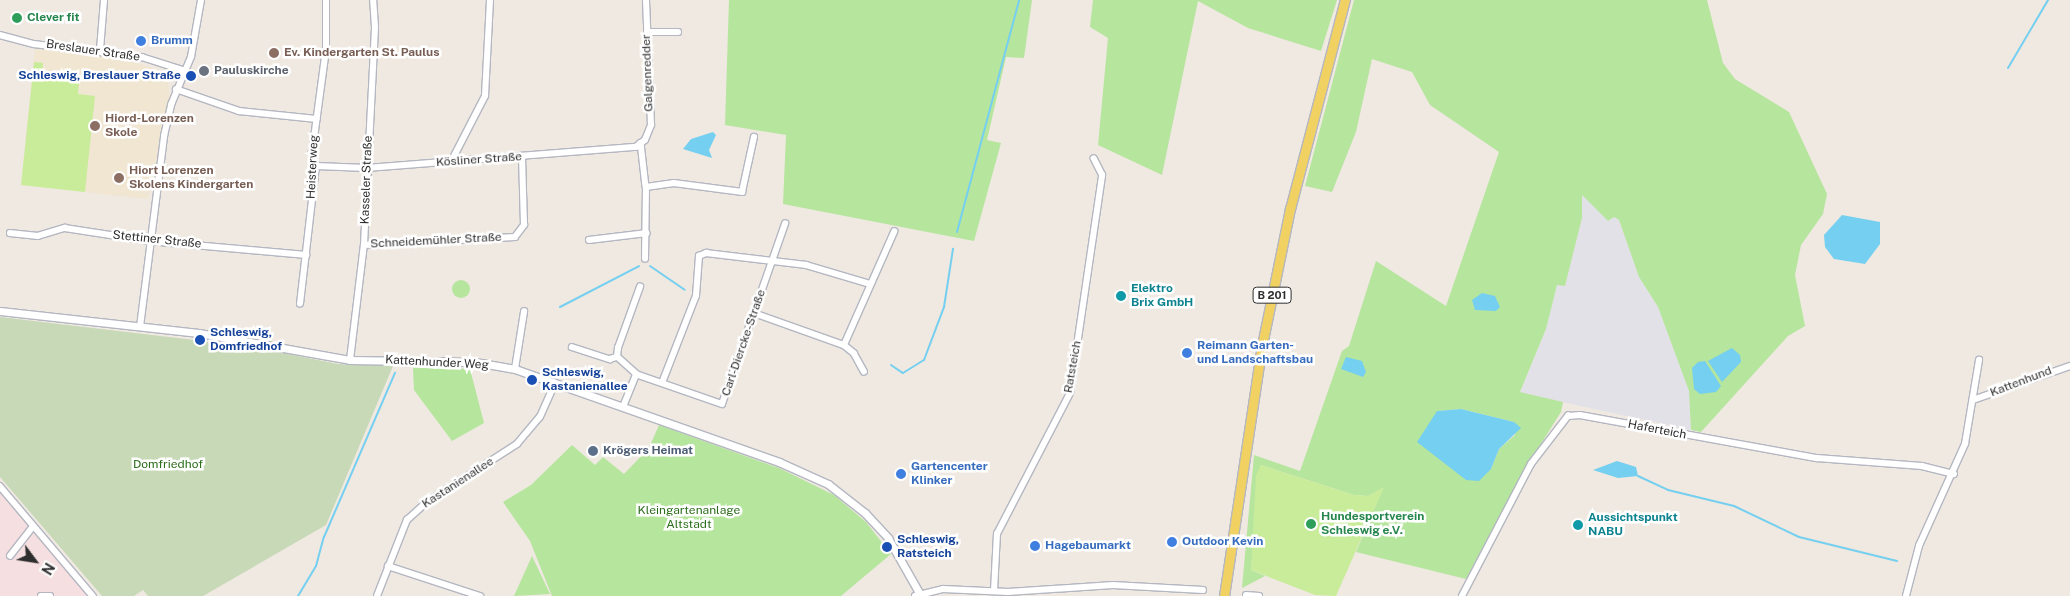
<!DOCTYPE html>
<meta charset="utf-8">
<style>
body{margin:0}
#map{position:relative;width:2070px;height:596px;overflow:hidden;background:#efe9e1;font-family:"Public Sans",sans-serif}
div>[style]{position:absolute}
.industrial>*{inset:0;background:#e3e1e8}
.education>*{inset:0;background:#f0e6d1}
.medical>*{inset:0;background:#f5dfe0}
.green>*{inset:0;background:#b6e59e}
.round{border-radius:50%}
.cemetery>*{inset:0;background:#c8d9b8}
.pitch>*{inset:0;background:#c9ec9a}
.water>*{inset:0;background:#75cff0}
.stream>*{height:2px;margin:-1px;padding:0 1px;transform-origin:1px;border-radius:1px;background:#75cff0}
.roads{filter:drop-shadow(1px 0 #b4b7c1) drop-shadow(-1px 0 #b4b7c1) drop-shadow(0 1px #b4b7c1) drop-shadow(0 -1px #b4b7c1)}
.minor>*{height:5.5px;margin:-2.75px;padding:0 2.75px;transform-origin:2.75px;border-radius:2.75px;background:#fff}
.tertiary>*{height:7px;margin:-3.5px;padding:0 3.5px;transform-origin:3.5px;border-radius:3.5px;background:#fff}
.primary>*{height:9px;margin:-4.5px;padding:0 4.5px;transform-origin:4.5px;border-radius:4.5px;background:#f2d163}
.dots>*{width:14px;height:14px;translate:-50% -50%;box-sizing:border-box;border:2px solid #fff;border-radius:50%}
span{translate:-50% -50%;white-space:nowrap;text-align:center;line-height:1.15;-webkit-text-stroke:5px #fff;paint-order:stroke}
.shield-label span{padding:1px 4px;background:#fff;border:1px solid;border-radius:4px;-webkit-text-stroke-width:0}
.shield-label{font-size:11px;color:#2e2e2e;font-weight:700}
.leisure-label{font-size:12px;color:#27864d;font-weight:700}
.left{translate:0 -50%;text-align:left}
.shop-label{font-size:12px;color:#366cbe;font-weight:700}
.street-label{font-size:12px;color:#2e2e2e}
.education-label{font-size:12px;color:#785e54;font-weight:700}
.worship-label{font-size:12px;color:#5b616d;font-weight:700}
.transit-label{font-size:12px;color:#164399;font-weight:700}
.right{translate:-100% -50%;text-align:right}
.culture-label{font-size:12px;color:#0d838f;font-weight:700}
.service-label{font-size:12px;color:#4e5e75;font-weight:700}
.park-label{font-size:12px;color:#2c6e1b}
.north{position:absolute;left:10px;top:536px;width:50px;height:50px;-webkit-text-stroke:4px #fff;paint-order:stroke;rotate:121deg;font-size:14px;font-weight:700;line-height:20px;text-align:center;color:#2e2e2e}
.north::after{content:'';display:block;margin:auto;width:18px;height:22px;background:#2e2e2e;clip-path:polygon(50% 0,100% 100%,50% 72%,0 100%)}
</style>
<div id="map">
<div class="industrial">
<i style="clip-path:polygon(1582px 195px,1608px 221px,1614px 217px,1619px 220px,1639px 277px,1658px 307px,1689px 391px,1691px 430px,1520px 393px,1546px 329px,1557px 284px,1565px 286px,1582px 218px)"></i>
</div>
<div class="education">
<i style="clip-path:polygon(35px 48px,112px 55px,167px 73px,170px 98px,148px 199px,21px 185px)"></i>
</div>
<div class="medical">
<i style="clip-path:polygon(0 492px,73px 575px,88px 596px,0 596px)"></i>
</div>
<div class="green">
<i style="clip-path:polygon(729px 0,1032px 0,1024px 58px,1006px 57px,987px 140px,1001px 143px,974px 241px,783px 204px,786px 135px,725px 125px)"></i>
<i style="clip-path:polygon(1093px 0,1337px 0,1321px 51px,1248px 28px,1198px 1px,1162px 175px,1098px 145px,1108px 38px,1090px 27px)"></i>
<i style="clip-path:polygon(evenodd,1354px 0,1707px 0,1723px 63px,1735px 79px,1789px 112px,1827px 194px,1823px 214px,1801px 245px,1795px 275px,1805px 326px,1788px 336px,1701px 432px,1691px 430px,1689px 391px,1658px 307px,1639px 277px,1619px 220px,1614px 217px,1608px 221px,1582px 195px,1582px 218px,1565px 286px,1557px 285px,1546px 329px,1520px 392px,1563px 402px,1561px 412px,1525px 469px,1466px 579px,1356px 552px,1383px 488px,1368px 496px,1354px 495px,1261px 465px,1251px 570px,1265px 576px,1242px 588px,1254px 455px,1300px 471px,1342px 351px,1349px 346px,1376px 261px,1446px 306px,1499px 152px,1430px 105px,1412px 72px,1372px 59px,1356px 132px,1332px 192px,1305px 186px,1354px 0,1461px 409px,1514px 422px,1515px 435px,1499px 449px,1491px 469px,1466px 480px,1442px 459px,1437px 411px,1461px 409px)"></i>
<i class="round" style="left:452px;top:280px;width:18px;height:18px"></i>
<i style="clip-path:polygon(413px 367px,470px 369px,484px 423px,452px 441px,414px 390px)"></i>
<i style="clip-path:polygon(659px 425px,779px 468px,834px 495px,866px 522px,891px 554px,841px 596px,552px 596px,530px 541px,503px 502px,531px 485px,572px 445px,595px 465px,603px 457px,624px 474px,649px 448px)"></i>
<i style="clip-path:polygon(532px 556px,550px 594px,514px 596px)"></i>
</div>
<div class="cemetery">
<i style="clip-path:polygon(0 317px,253px 347px,338px 364px,393px 366px,326px 525px,203px 596px,148px 596px,143px 590px,134px 596px,102px 596px,0 477px)"></i>
</div>
<div class="pitch">
<i style="clip-path:polygon(34px 62px,43px 63px,42px 77px,79px 81px,78px 94px,95px 96px,85px 192px,21px 185px)"></i>
<i style="clip-path:polygon(1261px 465px,1354px 495px,1368px 496px,1384px 487px,1336px 596px,1315px 595px,1251px 570px,1256px 475px)"></i>
</div>
<div class="water">
<i style="clip-path:polygon(713px 132px,716px 135px,709px 150px,712px 158px,683px 149px,691px 139px)"></i>
<i style="clip-path:polygon(1842px 215px,1880px 222px,1880px 244px,1865px 264px,1834px 259px,1825px 247px,1824px 235px)"></i>
<i style="clip-path:polygon(1482px 293px,1495px 296px,1500px 307px,1496px 311px,1475px 310px,1472px 300px)"></i>
<i style="clip-path:polygon(1732px 348px,1740px 355px,1741px 362px,1722px 382px,1708px 361px)"></i>
<i style="clip-path:polygon(1346px 357px,1362px 361px,1366px 372px,1363px 377px,1341px 369px)"></i>
<i style="clip-path:polygon(1705px 361px,1721px 386px,1716px 392px,1700px 394px,1694px 389px,1692px 368px,1698px 362px)"></i>
<i style="clip-path:polygon(1461px 409px,1514px 422px,1521px 428px,1499px 449px,1491px 469px,1479px 481px,1466px 480px,1417px 442px,1437px 411px)"></i>
<i style="clip-path:polygon(1617px 461px,1636px 467px,1638px 476px,1618px 478px,1593px 470px)"></i>
</div>
<div class="stream">
<i style="left:2008px;top:68px;width:79px;rotate:-59.5deg"></i>
<i style="left:957px;top:232px;width:240px;rotate:-75deg"></i>
<i style="left:650px;top:266px;width:42px;rotate:34.4deg"></i>
<i style="left:560px;top:307px;width:89px;rotate:-27.4deg"></i>
<i style="left:891px;top:365px;width:14px;rotate:34deg"></i>
<i style="left:903px;top:373px;width:25px;rotate:-32deg"></i>
<i style="left:924px;top:360px;width:57px;rotate:-69.3deg"></i>
<i style="left:944px;top:307px;width:59px;rotate:-81.2deg"></i>
<i style="left:1638px;top:476px;width:33px;rotate:25deg"></i>
<i style="left:1668px;top:490px;width:68px;rotate:13.6deg"></i>
<i style="left:1734px;top:506px;width:72px;rotate:25.5deg"></i>
<i style="left:1799px;top:537px;width:101px;rotate:13.8deg"></i>
<i style="left:298px;top:596px;width:35px;rotate:-59deg"></i>
<i style="left:316px;top:566px;width:30px;rotate:-75deg"></i>
<i style="left:324px;top:537px;width:179px;rotate:-66.6deg"></i>
</div>
<div class="roads">
<div class="minor">
<i style="left:647px;top:32px;width:31px"></i>
<i style="left:0;top:35px;width:35px;rotate:15deg"></i>
<i style="left:34px;top:44px;width:109px;rotate:6.9deg"></i>
<i style="left:142px;top:57px;width:46px;rotate:17.7deg"></i>
<i style="left:100px;top:50px;width:50px;rotate:-85.4deg"></i>
<i style="left:176px;top:89px;width:67px;rotate:19.2deg"></i>
<i style="left:239px;top:111px;width:78px;rotate:5.9deg"></i>
<i style="left:641px;top:143px;width:44px;rotate:83.5deg"></i>
<i style="left:646px;top:187px;width:28px;rotate:-8deg"></i>
<i style="left:674px;top:183px;width:69px;rotate:7.5deg"></i>
<i style="left:742px;top:192px;width:56px;rotate:-77.7deg"></i>
<i style="left:451px;top:162px;width:74px;rotate:-62.7deg"></i>
<i style="left:485px;top:96px;width:96px;rotate:-87deg"></i>
<i style="left:316px;top:166px;width:51px;rotate:2.2deg"></i>
<i style="left:367px;top:168px;width:270px;rotate:-4.5deg"></i>
<i style="left:636px;top:147px;width:11px;rotate:-38deg"></i>
<i style="left:645px;top:140px;width:16px;rotate:-68deg"></i>
<i style="left:651px;top:125px;width:125px;rotate:-92.3deg"></i>
<i style="left:10px;top:233px;width:28px;rotate:6deg"></i>
<i style="left:38px;top:236px;width:28px;rotate:-17deg"></i>
<i style="left:65px;top:228px;width:85px;rotate:8.8deg"></i>
<i style="left:149px;top:241px;width:158px;rotate:5.1deg"></i>
<i style="left:589px;top:240px;width:58px;rotate:-6.9deg"></i>
<i style="left:364px;top:245px;width:151px;rotate:-3deg"></i>
<i style="left:515px;top:237px;width:15px;rotate:-53deg"></i>
<i style="left:524px;top:225px;width:68px;rotate:-91.7deg"></i>
<i style="left:645px;top:259px;width:72px;rotate:-89.2deg"></i>
<i style="left:300px;top:304px;width:139px;rotate:-83.4deg"></i>
<i style="left:316px;top:166px;width:14px;rotate:-107deg"></i>
<i style="left:312px;top:153px;width:104px;rotate:-82.3deg"></i>
<i style="left:326px;top:50px;width:50px;rotate:-90deg"></i>
<i style="left:754px;top:313px;width:96px;rotate:19.6deg"></i>
<i style="left:844px;top:345px;width:13px;rotate:39deg"></i>
<i style="left:854px;top:353px;width:21px;rotate:61deg"></i>
<i style="left:140px;top:327px;width:193px;rotate:-82.8deg"></i>
<i style="left:164px;top:136px;width:32px;rotate:-77deg"></i>
<i style="left:171px;top:105px;width:52px;rotate:-67.4deg"></i>
<i style="left:191px;top:57px;width:58px;rotate:-80deg"></i>
<i style="left:844px;top:345px;width:124px;rotate:-66.1deg"></i>
<i style="left:572px;top:347px;width:40px;rotate:18deg"></i>
<i style="left:610px;top:359px;width:7px;rotate:-16deg"></i>
<i style="left:350px;top:360px;width:116px;rotate:-83.1deg"></i>
<i style="left:364px;top:245px;width:218px;rotate:-87.1deg"></i>
<i style="left:375px;top:27px;width:27px;rotate:-94deg"></i>
<i style="left:515px;top:369px;width:58px;rotate:-81deg"></i>
<i style="left:636px;top:374px;width:91px;rotate:19.2deg"></i>
<i style="left:722px;top:404px;width:191px;rotate:-70.7deg"></i>
<i style="left:662px;top:383px;width:93px;rotate:-68.7deg"></i>
<i style="left:696px;top:296px;width:40px;rotate:-85.7deg"></i>
<i style="left:699px;top:256px;width:8px;rotate:-23deg"></i>
<i style="left:706px;top:253px;width:101px;rotate:6.8deg"></i>
<i style="left:806px;top:265px;width:67px;rotate:16.5deg"></i>
<i style="left:1973px;top:400px;width:103px;rotate:-19.3deg"></i>
<i style="left:623px;top:407px;width:35px;rotate:-68deg"></i>
<i style="left:636px;top:374px;width:25px;rotate:-138deg"></i>
<i style="left:617px;top:357px;width:9px;rotate:-84deg"></i>
<i style="left:618px;top:348px;width:65px;rotate:-70.2deg"></i>
<i style="left:0;top:486px;width:144px;rotate:49.8deg"></i>
<i style="left:10px;top:556px;width:37px;rotate:-52deg"></i>
<i style="left:388px;top:566px;width:97px;rotate:18.1deg"></i>
<i style="left:994px;top:591px;width:57px;rotate:-87deg"></i>
<i style="left:997px;top:534px;width:159px;rotate:-62.6deg"></i>
<i style="left:1070px;top:393px;width:220px;rotate:-81.6deg"></i>
<i style="left:1102px;top:175px;width:18px;rotate:-117deg"></i>
<i style="left:1246px;top:595px;width:13px;rotate:4deg"></i>
<i style="left:41px;top:596px;width:9px"></i>
<i style="left:377px;top:596px;width:82px;rotate:-68.5deg"></i>
<i style="left:407px;top:520px;width:27px;rotate:-42deg"></i>
<i style="left:427px;top:502px;width:107px;rotate:-32.8deg"></i>
<i style="left:517px;top:444px;width:35px;rotate:-50deg"></i>
<i style="left:540px;top:417px;width:37px;rotate:-66deg"></i>
<i style="left:915px;top:596px;width:29px;rotate:-14deg"></i>
<i style="left:943px;top:589px;width:65px;rotate:2.6deg"></i>
<i style="left:1008px;top:592px;width:105px;rotate:-3.8deg"></i>
<i style="left:1113px;top:585px;width:90px;rotate:3.2deg"></i>
<i style="left:1462px;top:596px;width:149px;rotate:-62.4deg"></i>
<i style="left:1531px;top:464px;width:61px;rotate:-52.4deg"></i>
<i style="left:1568px;top:416px;width:12px;rotate:-5deg"></i>
<i style="left:1580px;top:415px;width:241px;rotate:10.3deg"></i>
<i style="left:1817px;top:458px;width:105px;rotate:4.4deg"></i>
<i style="left:1922px;top:466px;width:33px;rotate:14deg"></i>
<i style="left:1906px;top:596px;width:52px;rotate:-75.4deg"></i>
<i style="left:1919px;top:546px;width:112px;rotate:-65.7deg"></i>
<i style="left:1965px;top:444px;width:85px;rotate:-80.5deg"></i>
</div>
<div class="tertiary">
<i style="left:0;top:311px;width:200px;rotate:6.3deg"></i>
<i style="left:199px;top:333px;width:153px;rotate:10.1deg"></i>
<i style="left:350px;top:360px;width:125px;rotate:0.9deg"></i>
<i style="left:475px;top:362px;width:41px;rotate:9.9deg"></i>
<i style="left:515px;top:369px;width:280px;rotate:19.4deg"></i>
<i style="left:779px;top:462px;width:54px;rotate:24.2deg"></i>
<i style="left:828px;top:484px;width:47px;rotate:38.1deg"></i>
<i style="left:865px;top:513px;width:34px;rotate:47deg"></i>
<i style="left:888px;top:538px;width:67px;rotate:60.4deg"></i>
</div>
<div class="primary">
<i style="left:1224px;top:596px;width:254px;rotate:-81.4deg"></i>
<i style="left:1262px;top:345px;width:139px;rotate:-78.4deg"></i>
<i style="left:1290px;top:209px;width:216px;rotate:-75.3deg"></i>
</div>
</div>
<div class="dots">
<i style="left:17px;top:18px;background:#2e9e5b"></i>
<i style="left:141px;top:41px;background:#3f7fe0"></i>
<i style="left:274px;top:53px;background:#8d6e63"></i>
<i style="left:204px;top:71px;background:#6b7280"></i>
<i style="left:191px;top:76px;background:#1a4fb4"></i>
<i style="left:95px;top:126px;background:#8d6e63"></i>
<i style="left:119px;top:178px;background:#8d6e63"></i>
<i style="left:1121px;top:296px;background:#0f9aa8"></i>
<i style="left:200px;top:340px;background:#1a4fb4"></i>
<i style="left:1187px;top:353px;background:#3f7fe0"></i>
<i style="left:532px;top:380px;background:#1a4fb4"></i>
<i style="left:593px;top:451px;background:#5c6f8a"></i>
<i style="left:901px;top:474px;background:#3f7fe0"></i>
<i style="left:1311px;top:524px;background:#2e9e5b"></i>
<i style="left:1578px;top:525px;background:#0f9aa8"></i>
<i style="left:1172px;top:542px;background:#3f7fe0"></i>
<i style="left:1035px;top:546px;background:#3f7fe0"></i>
<i style="left:887px;top:547px;background:#1a4fb4"></i>
</div>
<div class="shield-label">
<span style="left:1272px;top:295px">B 201</span>
</div>
<div class="leisure-label">
<span class="left" style="left:27px;top:18px">Clever fit</span>
<span class="left" style="left:1321px;top:524px">Hundesportverein<br>Schleswig e.V.</span>
</div>
<div class="shop-label">
<span class="left" style="left:151px;top:41px">Brumm</span>
<span class="left" style="left:1197px;top:353px">Reimann Garten-<br>und Landschaftsbau</span>
<span class="left" style="left:911px;top:474px">Gartencenter<br>Klinker</span>
<span class="left" style="left:1182px;top:542px">Outdoor Kevin</span>
<span class="left" style="left:1045px;top:546px">Hagebaumarkt</span>
</div>
<div class="street-label">
<span style="left:93px;top:51px;rotate:8deg">Breslauer Straße</span>
<span style="left:648px;top:73px;rotate:-92deg">Galgenredder</span>
<span style="left:479px;top:160px;rotate:-4deg">Kösliner Straße</span>
<span style="left:313px;top:167px;rotate:-87deg">Heisterweg</span>
<span style="left:367px;top:180px;rotate:-88deg">Kasseler Straße</span>
<span style="left:157px;top:240px;rotate:6deg">Stettiner Straße</span>
<span style="left:436px;top:241px;rotate:-3deg">Schneidemühler Straße</span>
<span style="left:744px;top:343px;rotate:-71deg">Carl-Diercke-Straße</span>
<span style="left:437px;top:363px;rotate:3deg">Kattenhunder Weg</span>
<span style="left:1073px;top:367px;rotate:-80deg">Ratsteich</span>
<span style="left:2021px;top:382px;rotate:-21deg">Kattenhund</span>
<span style="left:1657px;top:430px;rotate:11deg">Haferteich</span>
<span style="left:458px;top:483px;rotate:-33deg">Kastanienallee</span>
</div>
<div class="education-label">
<span class="left" style="left:284px;top:53px">Ev. Kindergarten St. Paulus</span>
<span class="left" style="left:105px;top:126px">Hiord-Lorenzen<br>Skole</span>
<span class="left" style="left:129px;top:178px">Hiort Lorenzen<br>Skolens Kindergarten</span>
</div>
<div class="worship-label">
<span class="left" style="left:214px;top:71px">Pauluskirche</span>
</div>
<div class="transit-label">
<span class="right" style="left:181px;top:76px">Schleswig, Breslauer Straße</span>
<span class="left" style="left:210px;top:340px">Schleswig,<br>Domfriedhof</span>
<span class="left" style="left:542px;top:380px">Schleswig,<br>Kastanienallee</span>
<span class="left" style="left:897px;top:547px">Schleswig,<br>Ratsteich</span>
</div>
<div class="culture-label">
<span class="left" style="left:1131px;top:296px">Elektro<br>Brix GmbH</span>
<span class="left" style="left:1588px;top:525px">Aussichtspunkt<br>NABU</span>
</div>
<div class="service-label">
<span class="left" style="left:603px;top:451px">Krögers Heimat</span>
</div>
<div class="park-label">
<span style="left:168px;top:465px">Domfriedhof</span>
<span style="left:689px;top:518px">Kleingartenanlage<br>Altstadt</span>
</div>
<div class="north">N</div>
</div>
